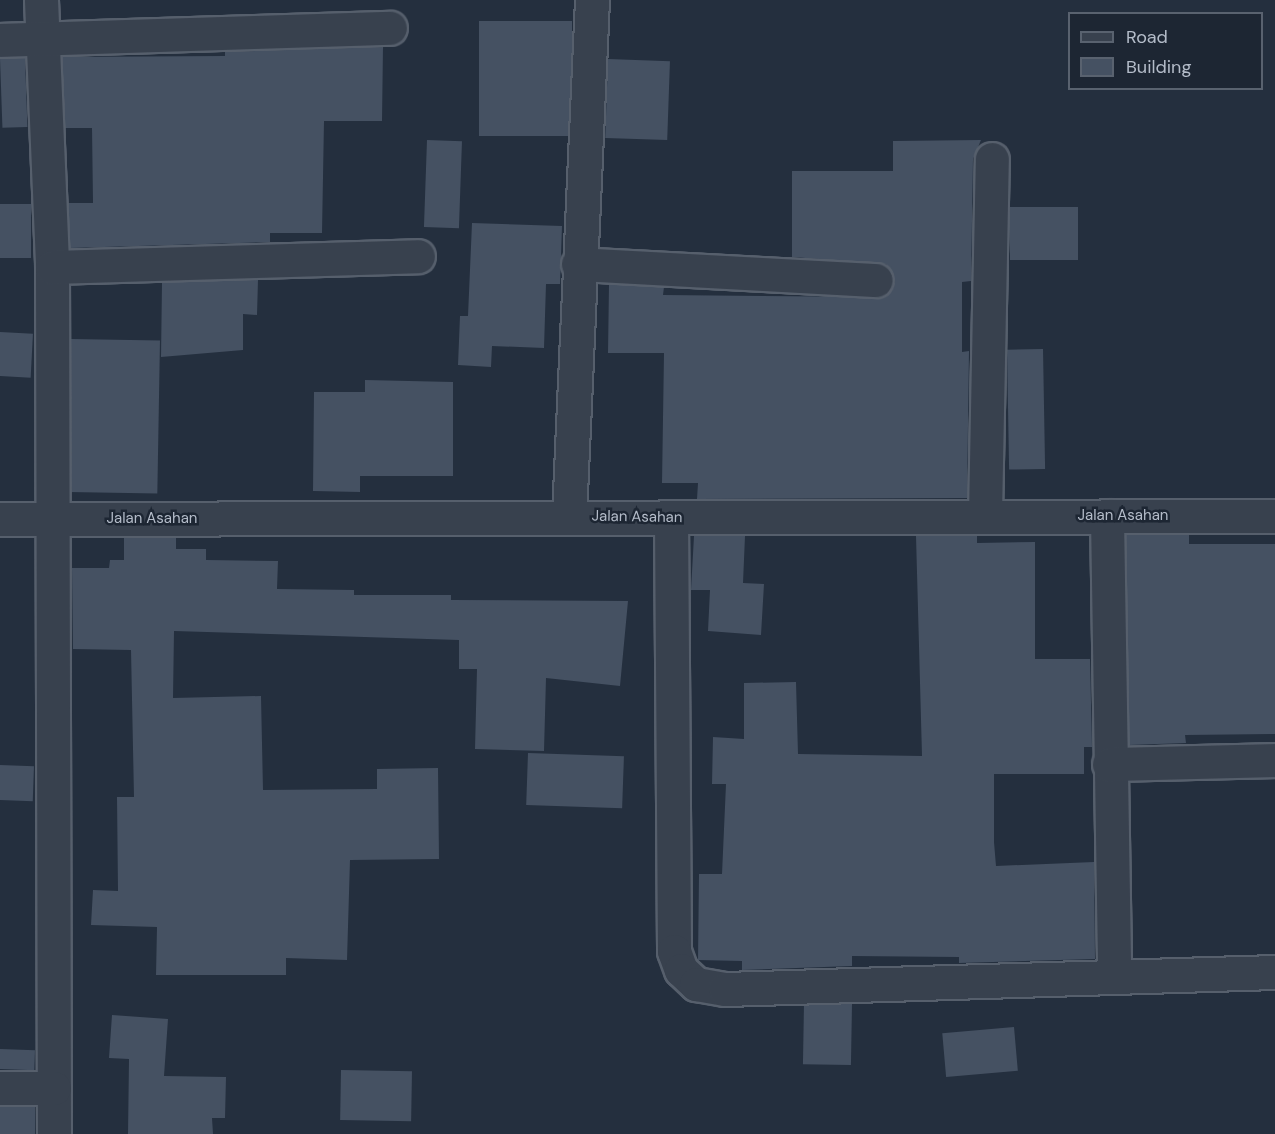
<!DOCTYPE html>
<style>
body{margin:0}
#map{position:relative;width:1275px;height:1134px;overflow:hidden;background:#242f3e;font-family:"DM Sans",sans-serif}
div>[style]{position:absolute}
.building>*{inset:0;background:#455162;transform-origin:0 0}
.roads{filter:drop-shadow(2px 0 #565f6c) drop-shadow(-2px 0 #565f6c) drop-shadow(0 2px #565f6c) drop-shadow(0 -2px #565f6c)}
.minor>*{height:33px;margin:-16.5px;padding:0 16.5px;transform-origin:16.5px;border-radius:16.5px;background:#38414e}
span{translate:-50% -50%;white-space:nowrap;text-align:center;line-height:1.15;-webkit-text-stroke:5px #1d2633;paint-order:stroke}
.street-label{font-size:15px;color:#b4bcc9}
.legend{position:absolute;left:1068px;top:12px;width:195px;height:78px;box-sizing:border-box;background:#1d2633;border:2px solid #59626f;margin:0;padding:8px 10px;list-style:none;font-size:18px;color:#b4bcc9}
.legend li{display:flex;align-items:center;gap:12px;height:30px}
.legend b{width:30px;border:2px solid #59626f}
</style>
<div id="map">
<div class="building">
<i style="left:479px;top:21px;width:93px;height:115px"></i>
<i style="clip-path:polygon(383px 47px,382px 121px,324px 121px,322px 233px,270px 233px,270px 242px,70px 248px,68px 203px,93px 203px,92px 128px,65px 128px,62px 57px,225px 56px,225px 52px)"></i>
<i style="left:25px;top:58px;width:69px;height:25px;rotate:88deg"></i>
<i style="left:608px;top:59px;width:62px;height:79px;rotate:2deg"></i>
<i style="left:427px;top:140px;width:35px;height:87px;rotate:2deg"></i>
<i style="clip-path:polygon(981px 140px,973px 159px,971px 281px,962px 282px,962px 352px,969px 351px,967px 498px,697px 499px,698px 483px,662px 483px,664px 353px,608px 353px,609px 284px,664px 287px,663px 295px,884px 297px,895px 282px,886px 264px,792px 257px,792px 171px,893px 171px,893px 141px)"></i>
<i style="left:0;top:204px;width:31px;height:54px"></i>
<i style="left:1078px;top:207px;width:53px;height:68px;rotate:90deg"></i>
<i style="clip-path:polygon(472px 223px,562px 226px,560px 284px,546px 284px,544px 348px,492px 346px,491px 367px,458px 365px,460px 316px,468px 316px)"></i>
<i style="clip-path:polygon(258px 280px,257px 315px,243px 314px,243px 350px,161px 357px,162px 282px)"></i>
<i style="left:0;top:332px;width:33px;height:44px;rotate:3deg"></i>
<i style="left:71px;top:339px;width:89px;height:153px;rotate:1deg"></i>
<i style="left:1043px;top:349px;width:120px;height:36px;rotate:89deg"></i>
<i style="clip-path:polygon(365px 380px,453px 382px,453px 476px,360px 476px,360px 492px,313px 491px,314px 392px,365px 392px)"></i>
<i style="clip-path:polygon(977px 535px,977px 543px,1035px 542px,1035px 659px,1090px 659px,1092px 747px,1084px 747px,1084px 774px,994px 774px,994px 842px,996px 866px,1094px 862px,1095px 959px,959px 963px,959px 957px,852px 956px,852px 966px,742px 970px,742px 961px,698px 960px,699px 874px,722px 874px,726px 784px,712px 784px,713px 737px,744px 739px,744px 683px,796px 682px,798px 754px,922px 756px,916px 536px)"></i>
<i style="clip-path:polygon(1126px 535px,1189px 535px,1189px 544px,1275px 544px,1275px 734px,1185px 735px,1186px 743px,1129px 745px)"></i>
<i style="clip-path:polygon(694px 536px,745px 536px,743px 583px,764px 584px,761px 635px,708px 631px,710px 590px,691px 590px)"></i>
<i style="clip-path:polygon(124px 537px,176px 537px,176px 549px,206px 549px,206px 560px,278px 561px,277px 589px,354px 590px,354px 595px,451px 595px,451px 600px,628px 601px,620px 686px,546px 678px,544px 751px,475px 749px,477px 669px,459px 669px,459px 640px,174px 631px,173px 698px,261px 696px,263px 790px,377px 789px,377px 769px,438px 768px,439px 859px,350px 860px,347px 960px,286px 958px,286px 975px,156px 975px,157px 927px,91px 925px,93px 890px,118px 891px,117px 797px,134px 797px,131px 650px,73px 649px,72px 568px,109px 568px,110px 560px,124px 560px)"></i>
<i style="left:528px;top:753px;width:96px;height:52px;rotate:2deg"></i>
<i style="left:0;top:765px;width:34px;height:35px;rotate:2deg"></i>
<i style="left:852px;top:1004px;width:61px;height:48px;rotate:91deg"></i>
<i style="clip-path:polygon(112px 1015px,168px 1019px,164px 1076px,226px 1077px,225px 1118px,212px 1118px,213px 1134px,128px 1134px,129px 1059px,109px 1058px)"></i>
<i style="left:1014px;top:1027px;width:44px;height:72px;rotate:85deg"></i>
<i style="left:0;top:1049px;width:35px;height:20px;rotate:2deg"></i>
<i style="left:341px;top:1070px;width:71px;height:50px;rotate:1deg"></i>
<i style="left:0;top:1107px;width:35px;height:27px"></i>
</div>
<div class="roads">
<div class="minor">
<i style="left:41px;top:0;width:267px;rotate:87.6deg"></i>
<i style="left:52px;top:267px;width:867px;rotate:89.87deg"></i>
<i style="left:0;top:40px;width:390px;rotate:-1.8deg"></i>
<i style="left:578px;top:264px;width:298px;rotate:3.1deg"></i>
<i style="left:52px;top:267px;width:366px;rotate:-1.7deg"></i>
<i style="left:985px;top:515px;width:356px;rotate:-88.9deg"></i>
<i style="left:569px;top:516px;width:517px;rotate:-87.45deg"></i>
<i style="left:1107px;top:516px;width:460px;rotate:89.1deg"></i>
<i style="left:671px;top:518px;width:433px;rotate:89.6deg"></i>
<i style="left:674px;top:951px;width:20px;rotate:70deg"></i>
<i style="left:681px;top:970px;width:21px;rotate:43deg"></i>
<i style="left:696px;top:984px;width:29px;rotate:10deg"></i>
<i style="left:725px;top:989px;width:550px;rotate:-1.77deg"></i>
<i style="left:0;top:519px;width:1275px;rotate:-0.13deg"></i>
<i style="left:1109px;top:764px;width:166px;rotate:-1.4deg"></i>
<i style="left:0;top:1088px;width:54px"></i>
</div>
</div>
<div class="street-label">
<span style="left:1123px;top:516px">Jalan Asahan</span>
<span style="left:637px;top:517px;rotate:1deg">Jalan Asahan</span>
<span style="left:152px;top:519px">Jalan Asahan</span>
</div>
<ul class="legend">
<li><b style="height:8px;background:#38414e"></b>Road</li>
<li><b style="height:16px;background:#455162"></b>Building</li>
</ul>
</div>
